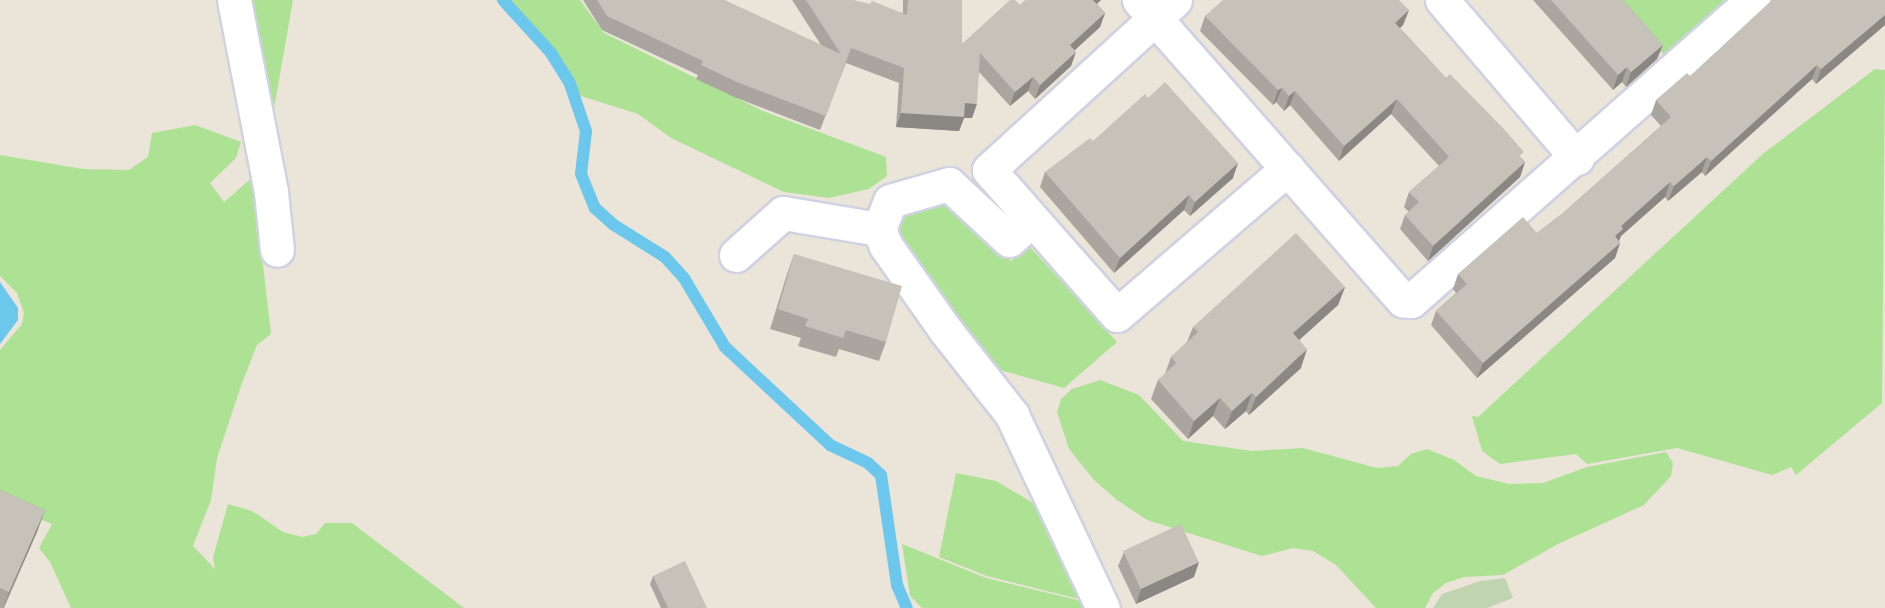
<!DOCTYPE html>
<style>
body{margin:0}
#map{position:relative;width:1885px;height:608px;overflow:hidden;background:#ebe4d9;font-family:"Fira Sans",sans-serif}
div>[style]{position:absolute}
.green>*{inset:0;background:#ade295}
.cemetery>*{inset:0;background:#c1d4b1}
.water>*{inset:0;background:#6cc7ed}
.stream>*{height:12px;margin:-6px;padding:0 6px;transform-origin:6px;border-radius:6px;background:#6cc7ed}
.roads{filter:drop-shadow(2px 0 #cfd2e1) drop-shadow(-2px 0 #cfd2e1) drop-shadow(0 2px #cfd2e1) drop-shadow(0 -2px #cfd2e1)}
.minor>*{height:33px;margin:-16.5px;padding:0 16.5px;transform-origin:16.5px;border-radius:16.5px;background:#fff}
.wall>*{inset:0;background:#aaa69f}
.shaded-wall>*{inset:0;background:#8b8782}
.building>*{inset:0;background:#c6c1b9;transform-origin:0 0}
span{translate:-50% -50%;white-space:nowrap;text-align:center;line-height:1.15;-webkit-text-stroke:6px #fff;paint-order:stroke}
</style>
<div id="map">
<div class="green">
<i style="clip-path:polygon(249px 0,293px 0,272px 120px)"></i>
<i style="clip-path:polygon(508px 0,580px 0,604px 33px,763px 111px,886px 157px,887px 176px,869px 189px,829px 198px,784px 192px,671px 138px,638px 114px,581px 96px,554px 50px)"></i>
<i style="clip-path:polygon(1618px 0,1726px 0,1664px 55px)"></i>
<i style="clip-path:polygon(1875px 69px,1885px 70px,1882px 403px,1796px 475px,1791px 467px,1772px 475px,1677px 448px,1587px 464px,1576px 454px,1500px 464px,1482px 451px,1472px 416px,1478px 417px,1764px 153px)"></i>
<i style="clip-path:polygon(195px 125px,241px 142px,236px 158px,210px 183px,224px 202px,253px 177px,271px 334px,257px 345px,242px 383px,217px 458px,211px 500px,193px 546px,215px 569px,213px 557px,228px 504px,252px 511px,283px 532px,302px 537px,316px 534px,325px 523px,352px 523px,464px 608px,71px 608px,50px 562px,39px 548px,52px 524px,15px 510px,0 499px,0 350px,22px 324px,24px 313px,17px 293px,0 276px,0 155px,83px 169px,129px 170px,148px 157px,152px 133px)"></i>
<i style="clip-path:polygon(942px 199px,1011px 261px,1029px 246px,1117px 342px,1064px 388px,997px 369px,951px 310px,899px 231px,903px 213px)"></i>
<i style="clip-path:polygon(1100px 380px,1139px 395px,1183px 441px,1252px 451px,1303px 448px,1377px 468px,1398px 466px,1411px 454px,1427px 449px,1454px 460px,1476px 476px,1509px 484px,1543px 483px,1587px 467px,1666px 452px,1673px 463px,1671px 476px,1644px 505px,1558px 544px,1503px 575px,1464px 577px,1446px 583px,1433px 593px,1425px 608px,1376px 608px,1336px 565px,1313px 551px,1293px 548px,1262px 556px,1147px 520px,1117px 500px,1094px 480px,1069px 449px,1057px 412px,1061px 399px,1072px 389px)"></i>
<i style="clip-path:polygon(956px 473px,996px 481px,1040px 507px,1083px 600px,987px 576px,939px 557px)"></i>
<i style="clip-path:polygon(902px 544px,986px 578px,1086px 602px,1089px 608px,922px 608px,910px 596px)"></i>
</div>
<div class="cemetery">
<i style="clip-path:polygon(1505px 578px,1513px 598px,1487px 608px,1433px 608px,1442px 594px,1480px 581px)"></i>
</div>
<div class="water">
<i style="clip-path:polygon(0 282px,18px 308px,18px 320px,0 344px)"></i>
</div>
<div class="stream">
<i style="left:503px;top:0;width:72px;rotate:47.8deg"></i>
<i style="left:551px;top:53px;width:36px;rotate:58deg"></i>
<i style="left:570px;top:84px;width:50px;rotate:71.2deg"></i>
<i style="left:586px;top:131px;width:43px;rotate:96.6deg"></i>
<i style="left:581px;top:174px;width:37px;rotate:68deg"></i>
<i style="left:595px;top:208px;width:25px;rotate:42deg"></i>
<i style="left:614px;top:225px;width:60px;rotate:32.1deg"></i>
<i style="left:665px;top:257px;width:28px;rotate:48deg"></i>
<i style="left:684px;top:278px;width:80px;rotate:59.3deg"></i>
<i style="left:725px;top:347px;width:144px;rotate:43deg"></i>
<i style="left:830px;top:445px;width:42px;rotate:25.3deg"></i>
<i style="left:868px;top:463px;width:18px;rotate:43deg"></i>
<i style="left:881px;top:475px;width:111px;rotate:81.7deg"></i>
<i style="left:897px;top:585px;width:25px;rotate:67deg"></i>
</div>
<div class="roads">
<div class="minor">
<i style="left:234px;top:0;width:196px;rotate:79.1deg"></i>
<i style="left:271px;top:192px;width:58px;rotate:84.1deg"></i>
<i style="left:1139px;top:0;width:400px;rotate:48.7deg"></i>
<i style="left:1403px;top:300px;width:8px;rotate:7deg"></i>
<i style="left:1411px;top:301px;width:456px;rotate:-41.4deg"></i>
<i style="left:1175px;top:0;width:252px;rotate:137.6deg"></i>
<i style="left:989px;top:170px;width:193px;rotate:48.6deg"></i>
<i style="left:1117px;top:315px;width:225px;rotate:-40.7deg"></i>
<i style="left:1442px;top:0;width:208px;rotate:49.5deg"></i>
<i style="left:1032px;top:220px;width:30px;rotate:139deg"></i>
<i style="left:1009px;top:240px;width:82px;rotate:-137deg"></i>
<i style="left:949px;top:184px;width:61px;rotate:163.9deg"></i>
<i style="left:890px;top:201px;width:30px;rotate:111deg"></i>
<i style="left:879px;top:229px;width:18px;rotate:68deg"></i>
<i style="left:886px;top:246px;width:104px;rotate:54.8deg"></i>
<i style="left:946px;top:331px;width:107px;rotate:51.8deg"></i>
<i style="left:1012px;top:415px;width:213px;rotate:64.8deg"></i>
<i style="left:736px;top:255px;width:63px;rotate:-41.8deg"></i>
<i style="left:783px;top:213px;width:97px;rotate:9.5deg"></i>
</div>
</div>
<div class="wall">
<i style="clip-path:polygon(583px 0,724px 0,821px 45px,792px 0,852px 0,903px 13px,903px 0,962px 0,962px 44px,1020px 5px,1026px 0,1101px 0,1097px 4px,1105px 13px,1100px 27px,1075px 50px,1071px 66px,1035px 99px,1028px 91px,1010px 106px,979px 72px,972px 118px,964px 118px,959px 131px,896px 127px,899px 83px,846px 63px,820px 130px,734px 97px,696px 79px,698px 75px,602px 30px)"></i>
<i style="clip-path:polygon(1533px 0,1623px 0,1663px 45px,1657px 59px,1626px 87px,1622px 82px,1613px 90px)"></i>
<i style="clip-path:polygon(1885px 0,1885px 25px,1816px 84px,1812px 79px,1705px 176px,1702px 172px,1668px 201px,1665px 197px,1621px 236px,1619px 241px,1620px 243px,1615px 258px,1477px 378px,1431px 325px,1436px 311px,1456px 293px,1453px 289px,1458px 274px,1537px 233px,1563px 213px,1661px 126px,1651px 115px,1656px 100px,1690px 76px)"></i>
<i style="clip-path:polygon(1409px 10px,1403px 25px,1400px 28px,1446px 78px,1525px 162px,1520px 177px,1428px 261px,1400px 229px,1405px 215px,1409px 212px,1404px 207px,1409px 192px,1439px 166px,1391px 114px,1339px 161px,1290px 105px,1284px 111px,1276px 102px,1273px 105px,1200px 31px,1205px 16px)"></i>
<i style="clip-path:polygon(1093px 141px,1233px 178px,1190px 216px,1184px 210px,1114px 273px,1040px 187px,1045px 172px)"></i>
<i style="clip-path:polygon(794px 254px,886px 342px,879px 361px,839px 349px,836px 357px,798px 346px,801px 338px,770px 329px,787px 274px)"></i>
<i style="clip-path:polygon(1345px 287px,1338px 305px,1299px 340px,1301px 368px,1249px 415px,1246px 411px,1225px 429px,1213px 416px,1188px 439px,1151px 399px,1158px 380px,1165px 374px,1171px 357px,1187px 342px,1193px 327px)"></i>
<i style="clip-path:polygon(0 490px,45px 510px,37px 532px,4px 608px,0 608px)"></i>
<i style="clip-path:polygon(1124px 552px,1194px 577px,1136px 604px,1118px 566px)"></i>
<i style="clip-path:polygon(653px 576px,707px 608px,661px 608px,650px 584px)"></i>
</div>
<div class="shaded-wall">
<i style="clip-path:polygon(1092px 0,1101px 0,1087px 13px)"></i>
<i style="clip-path:polygon(1409px 10px,1403px 25px,1390px 38px,1395px 23px)"></i>
<i style="clip-path:polygon(1105px 13px,1100px 27px,1065px 59px,1070px 45px)"></i>
<i style="clip-path:polygon(1885px 15px,1885px 25px,1816px 84px,1821px 69px)"></i>
<i style="clip-path:polygon(1663px 45px,1657px 59px,1626px 87px,1631px 72px)"></i>
<i style="clip-path:polygon(1076px 52px,1071px 66px,1035px 99px,1040px 85px)"></i>
<i style="clip-path:polygon(1817px 65px,1812px 79px,1705px 176px,1711px 161px)"></i>
<i style="clip-path:polygon(1627px 67px,1622px 82px,1613px 90px,1618px 75px)"></i>
<i style="clip-path:polygon(1033px 77px,1028px 91px,1010px 106px,1015px 92px)"></i>
<i style="clip-path:polygon(1282px 88px,1276px 102px,1273px 105px,1278px 90px)"></i>
<i style="clip-path:polygon(1295px 91px,1290px 105px,1284px 111px,1289px 96px)"></i>
<i style="clip-path:polygon(1397px 99px,1391px 114px,1339px 161px,1344px 146px)"></i>
<i style="clip-path:polygon(965px 103px,977px 104px,972px 118px,964px 118px,959px 131px,896px 127px,901px 113px)"></i>
<i style="clip-path:polygon(1707px 157px,1702px 172px,1668px 201px,1674px 186px)"></i>
<i style="clip-path:polygon(1525px 162px,1520px 177px,1428px 261px,1433px 246px)"></i>
<i style="clip-path:polygon(1238px 163px,1233px 178px,1190px 216px,1195px 202px)"></i>
<i style="clip-path:polygon(1670px 182px,1665px 197px,1621px 236px,1618px 243px,1615px 236px,1621px 226px)"></i>
<i style="clip-path:polygon(1189px 195px,1184px 210px,1114px 273px,1120px 258px)"></i>
<i style="clip-path:polygon(1620px 243px,1615px 258px,1477px 378px,1483px 363px)"></i>
<i style="clip-path:polygon(1345px 287px,1338px 305px,1286px 352px,1293px 333px)"></i>
<i style="clip-path:polygon(1307px 349px,1301px 368px,1249px 415px,1256px 397px)"></i>
<i style="clip-path:polygon(1252px 393px,1246px 411px,1225px 429px,1232px 411px)"></i>
<i style="clip-path:polygon(1220px 398px,1213px 416px,1188px 439px,1194px 421px)"></i>
<i style="clip-path:polygon(45px 510px,37px 532px,3px 608px,9px 592px)"></i>
<i style="clip-path:polygon(1199px 562px,1194px 577px,1136px 604px,1141px 589px)"></i>
</div>
<div class="building">
<i style="clip-path:polygon(597px 0,724px 0,841px 54px,806px 0,852px 0,870px 4px,872px 1px,907px 15px,908px 0,962px 0,962px 44px,1010px 0,1015px 0,1020px 5px,1026px 0,1093px 0,1105px 13px,1070px 45px,1076px 52px,1040px 85px,1033px 77px,1015px 92px,980px 53px,977px 104px,965px 103px,964px 117px,901px 113px,904px 68px,851px 48px,826px 116px,739px 83px,701px 65px,703px 61px,607px 16px)"></i>
<i style="clip-path:polygon(1223px 0,1399px 0,1409px 10px,1395px 23px,1446px 78px,1450px 74px,1502px 127px,1524px 152px,1519px 156px,1525px 162px,1433px 246px,1405px 215px,1419px 202px,1409px 192px,1449px 157px,1397px 99px,1344px 146px,1295px 91px,1289px 96px,1282px 88px,1278px 90px,1205px 16px)"></i>
<i style="clip-path:polygon(1551px 0,1623px 0,1663px 45px,1631px 72px,1627px 67px,1618px 75px)"></i>
<i style="clip-path:polygon(1772px 0,1885px 0,1885px 15px,1821px 69px,1817px 65px,1711px 161px,1707px 157px,1674px 186px,1670px 182px,1621px 226px,1623px 229px,1615px 236px,1620px 243px,1483px 363px,1436px 311px,1467px 284px,1458px 274px,1523px 217px,1537px 233px,1563px 213px,1671px 117px,1656px 100px,1687px 73px,1690px 76px)"></i>
<i style="clip-path:polygon(1165px 82px,1238px 163px,1195px 202px,1189px 195px,1120px 258px,1045px 172px,1090px 138px,1093px 141px,1145px 94px,1148px 98px)"></i>
<i style="clip-path:polygon(1296px 233px,1345px 287px,1293px 333px,1307px 349px,1256px 397px,1252px 393px,1232px 411px,1220px 398px,1194px 421px,1158px 380px,1176px 363px,1171px 357px,1198px 332px,1193px 327px)"></i>
<i style="clip-path:polygon(794px 254px,902px 286px,886px 342px,846px 330px,843px 338px,805px 326px,808px 319px,778px 309px)"></i>
<i style="clip-path:polygon(0 490px,45px 510px,9px 592px,0 588px)"></i>
<i style="left:1181px;top:524px;width:42px;height:64px;rotate:65deg"></i>
<i style="clip-path:polygon(685px 561px,707px 608px,668px 608px,653px 576px)"></i>
</div>
</div>
